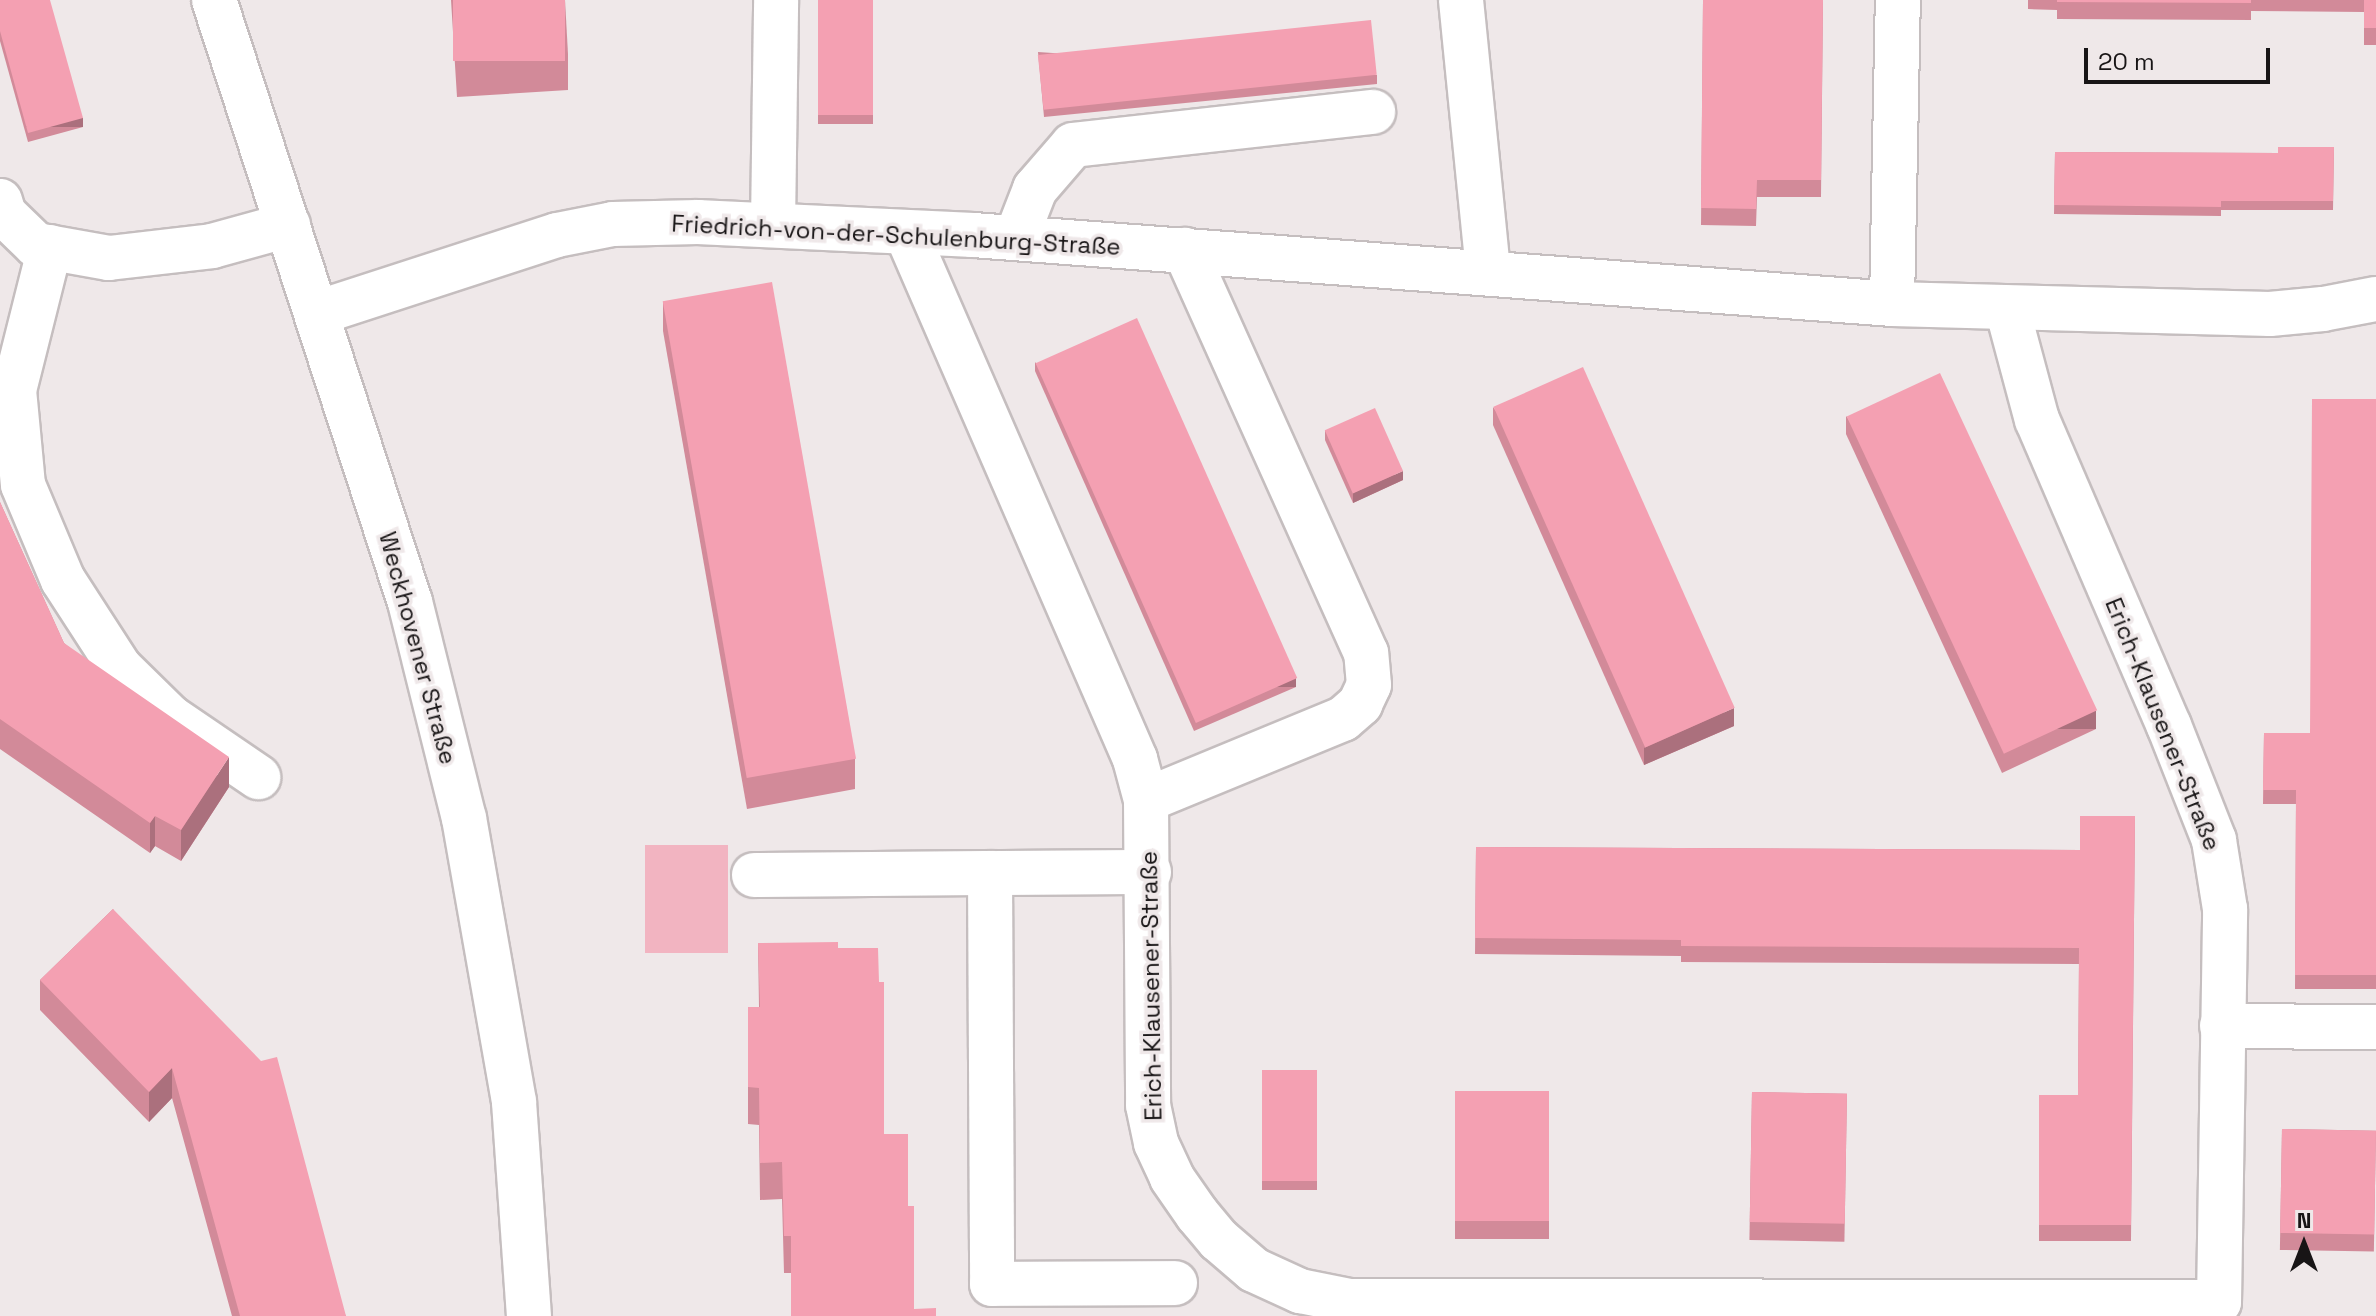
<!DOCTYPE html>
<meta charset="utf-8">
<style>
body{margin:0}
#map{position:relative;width:2376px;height:1316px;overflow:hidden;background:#efe8e9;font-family:"Space Grotesk",sans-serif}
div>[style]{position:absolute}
.green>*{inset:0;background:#f2b4c1;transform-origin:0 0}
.roads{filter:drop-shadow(2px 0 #c5bebf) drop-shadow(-2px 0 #c5bebf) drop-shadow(0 2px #c5bebf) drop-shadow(0 -2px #c5bebf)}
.minor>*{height:44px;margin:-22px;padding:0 22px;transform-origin:22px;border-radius:22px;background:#fff}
.wall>*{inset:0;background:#d28a99;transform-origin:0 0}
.shaded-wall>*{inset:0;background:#ab707d;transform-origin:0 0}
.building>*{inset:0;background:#f4a0b2;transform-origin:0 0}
span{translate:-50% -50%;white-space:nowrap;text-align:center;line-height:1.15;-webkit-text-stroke:7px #efe8e9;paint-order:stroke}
.street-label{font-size:24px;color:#181516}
.north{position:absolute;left:2264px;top:1204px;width:80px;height:80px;-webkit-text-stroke:6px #efe8e9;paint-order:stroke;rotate:0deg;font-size:22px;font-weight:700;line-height:32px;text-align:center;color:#181516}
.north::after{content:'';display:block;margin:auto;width:28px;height:36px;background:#181516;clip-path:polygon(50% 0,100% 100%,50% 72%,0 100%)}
.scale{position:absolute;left:2084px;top:48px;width:186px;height:36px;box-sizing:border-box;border:4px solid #181516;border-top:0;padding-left:10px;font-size:24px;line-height:28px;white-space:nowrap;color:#181516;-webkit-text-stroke:6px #efe8e9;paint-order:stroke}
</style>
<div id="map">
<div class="green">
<i style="left:645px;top:845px;width:83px;height:108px"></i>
</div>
<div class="roads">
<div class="minor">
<i style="left:214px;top:0;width:633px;rotate:71.97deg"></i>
<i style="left:410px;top:602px;width:223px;rotate:76deg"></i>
<i style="left:464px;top:818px;width:288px;rotate:80deg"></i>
<i style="left:514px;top:1102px;width:215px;rotate:86deg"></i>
<i style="left:1461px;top:0;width:273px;rotate:84.3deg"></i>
<i style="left:0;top:201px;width:14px;rotate:73deg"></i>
<i style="left:4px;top:214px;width:45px;rotate:44.1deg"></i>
<i style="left:36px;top:245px;width:74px;rotate:10.1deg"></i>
<i style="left:109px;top:258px;width:104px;rotate:-6.6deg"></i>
<i style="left:212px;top:246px;width:79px;rotate:-15.4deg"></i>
<i style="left:773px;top:225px;width:225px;rotate:-89.2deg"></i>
<i style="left:906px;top:232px;width:575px;rotate:66.51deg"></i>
<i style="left:1135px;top:759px;width:42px;rotate:75deg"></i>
<i style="left:1146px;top:800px;width:305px;rotate:89.6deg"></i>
<i style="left:1148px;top:1105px;width:39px;rotate:78deg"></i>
<i style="left:1156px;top:1143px;width:38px;rotate:65deg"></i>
<i style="left:1172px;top:1178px;width:44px;rotate:55.2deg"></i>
<i style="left:1197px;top:1214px;width:34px;rotate:50deg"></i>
<i style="left:1219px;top:1240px;width:46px;rotate:40.6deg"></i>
<i style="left:1254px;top:1270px;width:51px;rotate:24.5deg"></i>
<i style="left:1300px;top:1291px;width:51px;rotate:11.3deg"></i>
<i style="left:1350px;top:1301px;width:869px;rotate:0.07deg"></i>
<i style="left:2219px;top:1302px;width:393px;rotate:-89.1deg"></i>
<i style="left:2225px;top:909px;width:70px;rotate:-99.1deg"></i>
<i style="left:2214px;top:840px;width:123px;rotate:-111.5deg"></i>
<i style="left:2169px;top:726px;width:333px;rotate:-113.3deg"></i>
<i style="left:2037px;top:420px;width:116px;rotate:-105deg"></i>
<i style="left:1016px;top:238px;width:53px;rotate:-68.8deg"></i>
<i style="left:1035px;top:189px;width:58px;rotate:-49.2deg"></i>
<i style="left:1073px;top:145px;width:302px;rotate:-6.3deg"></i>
<i style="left:50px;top:247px;width:147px;rotate:104.1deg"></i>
<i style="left:14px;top:390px;width:95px;rotate:84.6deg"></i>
<i style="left:23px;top:485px;width:103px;rotate:67.2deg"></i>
<i style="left:63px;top:580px;width:105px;rotate:57.1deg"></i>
<i style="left:120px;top:668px;width:70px;rotate:44.4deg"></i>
<i style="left:170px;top:717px;width:107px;rotate:34.3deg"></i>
<i style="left:1892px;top:304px;width:304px;rotate:-88.9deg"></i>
<i style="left:317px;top:313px;width:252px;rotate:-18deg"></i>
<i style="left:557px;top:235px;width:57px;rotate:-11.1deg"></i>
<i style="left:613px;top:224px;width:85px;rotate:-1.3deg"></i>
<i style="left:698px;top:222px;width:275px;rotate:2.7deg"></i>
<i style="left:973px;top:235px;width:922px;rotate:4.29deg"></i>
<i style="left:1892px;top:304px;width:378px;rotate:1.5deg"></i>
<i style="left:2270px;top:314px;width:53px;rotate:-5.4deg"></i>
<i style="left:2323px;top:309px;width:54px;rotate:-10.7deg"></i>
<i style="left:1146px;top:800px;width:213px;rotate:-22.4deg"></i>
<i style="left:1343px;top:719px;width:23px;rotate:-41deg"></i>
<i style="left:1360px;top:704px;width:21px;rotate:-65deg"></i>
<i style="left:1369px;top:685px;width:32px;rotate:-95deg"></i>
<i style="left:1366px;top:653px;width:442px;rotate:-114.2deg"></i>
<i style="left:1149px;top:872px;width:159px;rotate:179.6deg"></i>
<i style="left:990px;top:873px;width:411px;rotate:89.7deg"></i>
<i style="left:992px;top:1284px;width:183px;rotate:-0.3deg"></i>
<i style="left:754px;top:875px;width:236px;rotate:-0.5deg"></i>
<i style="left:2222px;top:1026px;width:154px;rotate:0.4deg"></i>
</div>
</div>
<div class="wall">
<i style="clip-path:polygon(0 0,83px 127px,28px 142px,0 41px)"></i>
<i style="clip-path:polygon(451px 0,565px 0,568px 54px,568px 90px,457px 97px)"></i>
<i style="left:818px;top:0;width:55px;height:124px"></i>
<i style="clip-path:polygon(1703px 0,1823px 0,1821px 197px,1757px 197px,1756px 226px,1701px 225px)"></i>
<i style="clip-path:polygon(2028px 0,2376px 0,2376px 45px,2364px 45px,2364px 12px,2251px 11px,2251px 20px,2057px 19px,2057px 10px,2028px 9px)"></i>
<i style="clip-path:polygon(1038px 52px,1377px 75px,1377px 84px,1044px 117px)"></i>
<i style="clip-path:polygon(2334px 147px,2333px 210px,2221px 210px,2221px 216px,2054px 214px,2055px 152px,2278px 153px)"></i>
<i style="clip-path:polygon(663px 301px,855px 759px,855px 789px,747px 809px,663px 331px)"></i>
<i style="clip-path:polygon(1035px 362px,1296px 687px,1194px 731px,1035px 371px)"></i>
<i style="clip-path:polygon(2376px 399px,2376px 989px,2295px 989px,2296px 804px,2263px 804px,2264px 733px,2310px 733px)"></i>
<i style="clip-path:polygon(1493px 407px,1734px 726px,1644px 765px,1493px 425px)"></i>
<i style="clip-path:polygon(1846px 416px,2096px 729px,2002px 773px,1846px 434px)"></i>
<i style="clip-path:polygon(1325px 430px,1403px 480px,1353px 503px,1325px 440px)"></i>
<i style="clip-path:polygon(0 502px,64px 643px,229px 787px,181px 861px,155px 846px,150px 853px,0 749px)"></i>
<i style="clip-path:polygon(2135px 816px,2131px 1241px,2039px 1241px,2039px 1095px,2078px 1095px,2079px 964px,1681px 962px,1681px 956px,1475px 954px,1476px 847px,2080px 850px)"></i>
<i style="clip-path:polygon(113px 909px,346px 1316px,232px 1316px,172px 1098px,149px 1122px,40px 1010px,40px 980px)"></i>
<i style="clip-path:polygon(758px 943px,838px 948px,884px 1134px,908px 1206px,914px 1309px,936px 1316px,791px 1273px,784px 1273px,782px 1199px,760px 1200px,759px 1125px,748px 1124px,748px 1007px,759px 1007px)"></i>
<i style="left:1262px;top:1070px;width:55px;height:120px"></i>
<i style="left:1455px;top:1091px;width:94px;height:148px"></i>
<i style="left:1752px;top:1092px;width:95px;height:148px;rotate:1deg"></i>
<i style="left:2282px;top:1129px;width:94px;height:121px;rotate:1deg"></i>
</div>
<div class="shaded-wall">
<i style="left:83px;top:118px;width:9px;height:57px;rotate:90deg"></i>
<i style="clip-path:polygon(1403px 471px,1403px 480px,1353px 503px,1353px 493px)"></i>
<i style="left:1296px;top:678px;width:9px;height:111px;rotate:90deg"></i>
<i style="clip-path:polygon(1734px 708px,1734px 726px,1644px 765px,1644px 748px)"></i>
<i style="left:2096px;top:711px;width:18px;height:104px;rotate:90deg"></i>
<i style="clip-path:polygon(229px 757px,229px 787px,181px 861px,181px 830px)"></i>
<i style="clip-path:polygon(155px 816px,155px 846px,150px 853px,150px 823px)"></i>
<i style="clip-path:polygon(172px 1068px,172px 1098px,149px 1122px,149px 1092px)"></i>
</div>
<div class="building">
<i style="clip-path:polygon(0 0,50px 0,83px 118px,28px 133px,0 31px)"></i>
<i style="left:453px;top:0;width:112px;height:61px"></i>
<i style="left:818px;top:0;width:55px;height:115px"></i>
<i style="clip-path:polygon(1703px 0,1823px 0,1821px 180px,1757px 180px,1756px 209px,1701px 208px)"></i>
<i style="clip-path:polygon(2057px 0,2251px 0,2251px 3px,2057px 2px)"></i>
<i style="left:2364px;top:0;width:12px;height:28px"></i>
<i style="left:1371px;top:20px;width:55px;height:335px;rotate:84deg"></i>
<i style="clip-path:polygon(2278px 147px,2334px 147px,2333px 201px,2221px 201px,2221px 207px,2054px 205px,2055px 152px,2278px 153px)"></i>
<i style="left:772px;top:282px;width:484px;height:111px;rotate:80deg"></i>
<i style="left:1137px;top:318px;width:394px;height:111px;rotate:66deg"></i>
<i style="left:1583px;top:367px;width:373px;height:98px;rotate:66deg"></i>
<i style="left:1940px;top:373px;width:372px;height:103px;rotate:65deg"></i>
<i style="clip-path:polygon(2312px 399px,2376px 399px,2376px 975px,2295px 975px,2296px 790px,2263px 790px,2264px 733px,2310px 733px)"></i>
<i style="left:1375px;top:408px;width:69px;height:55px;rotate:66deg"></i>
<i style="clip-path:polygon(0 502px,64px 643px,229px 757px,181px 830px,155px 816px,150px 823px,0 719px)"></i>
<i style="clip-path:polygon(2080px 816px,2135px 816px,2131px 1225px,2039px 1225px,2039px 1095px,2078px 1095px,2079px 948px,1681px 946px,1681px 940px,1475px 938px,1476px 847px,2080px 850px)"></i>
<i style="clip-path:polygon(113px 909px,261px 1061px,277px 1057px,346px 1316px,240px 1316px,172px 1068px,149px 1092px,40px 980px)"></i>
<i style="clip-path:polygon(838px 942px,838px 948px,878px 948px,879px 982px,884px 982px,884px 1134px,908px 1134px,908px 1206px,914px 1206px,914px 1309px,936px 1308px,936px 1316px,791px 1316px,791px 1236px,784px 1236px,782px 1162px,760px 1163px,759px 1088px,748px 1087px,748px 1007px,760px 1007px,758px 943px)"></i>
<i style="left:1262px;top:1070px;width:55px;height:111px"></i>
<i style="left:1455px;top:1091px;width:94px;height:130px"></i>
<i style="left:1752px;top:1092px;width:95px;height:130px;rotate:1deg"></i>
<i style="left:2282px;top:1129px;width:94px;height:104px;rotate:1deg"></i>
</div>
<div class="street-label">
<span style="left:896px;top:235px;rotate:3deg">Friedrich-von-der-Schulenburg-Straße</span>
<span style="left:418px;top:648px;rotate:75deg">Weckhovener Straße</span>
<span style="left:2163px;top:724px;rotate:68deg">Erich-Klausener-Straße</span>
<span style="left:1151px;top:986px;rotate:-91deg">Erich-Klausener-Straße</span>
</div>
<div class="north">N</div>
<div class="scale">20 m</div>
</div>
